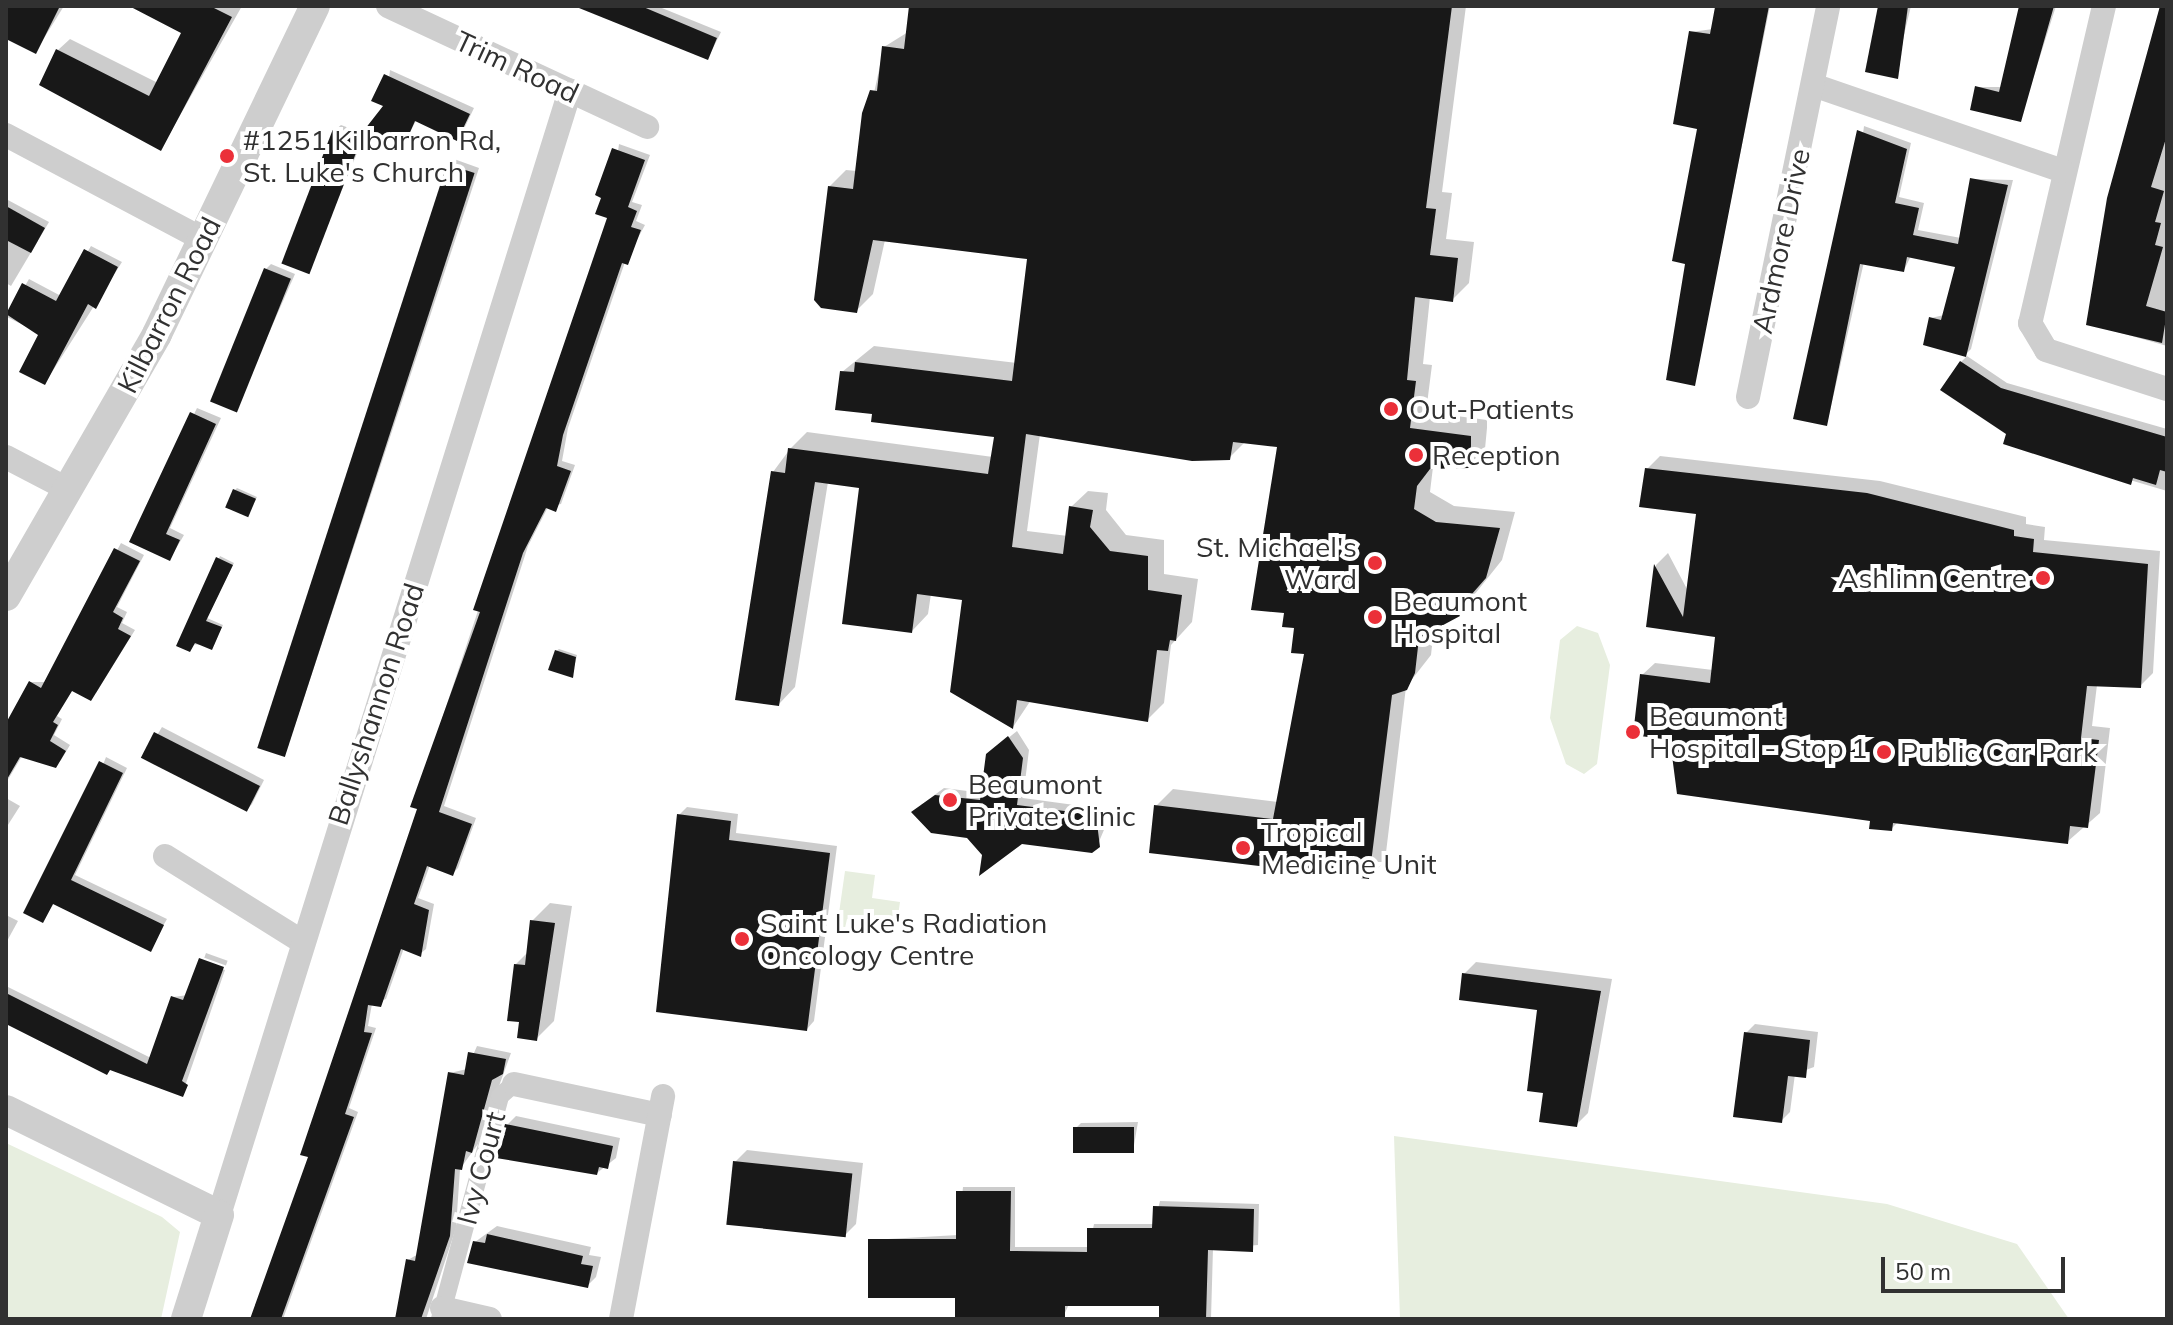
<!DOCTYPE html>
<style>
body{margin:0}
#map{position:relative;width:2173px;height:1325px;overflow:hidden;background:#fff;font-family:Mulish,sans-serif}
div>[style]{position:absolute}
.green>*{inset:0;background:#e7eedf}
.shadow>*{inset:0;background:#0003;transform-origin:0 0}
.building>*{inset:0;background:#181818;transform-origin:0 0}
.pedestrian>*{height:18px;margin:-9px;padding:0 9px;transform-origin:9px;border-radius:9px;background:#cecece}
.minor>*{height:24px;margin:-12px;padding:0 12px;transform-origin:12px;border-radius:12px;background:#cecece}
.tertiary>*{height:30px;margin:-15px;padding:0 15px;transform-origin:15px;border-radius:15px;background:#cecece}
.dots>*{width:22px;height:22px;translate:-50% -50%;box-sizing:border-box;border:4px solid #fff;border-radius:50%}
span{translate:-50% -50%;white-space:nowrap;text-align:center;line-height:1.15;-webkit-text-stroke:8px #fff;paint-order:stroke}
.street-label{font-size:28px;color:#313131}
.poi-label{font-size:28px;color:#313131}
.left{translate:0 -50%;text-align:left}
.right{translate:-100% -50%;text-align:right}
.frame{position:absolute;inset:0;border:8px solid #313131;pointer-events:none}
.scale{position:absolute;left:1881px;top:1257px;width:184px;height:36px;box-sizing:border-box;border:4px solid #313131;border-top:0;padding-left:10px;font-size:24px;line-height:28px;white-space:nowrap;color:#313131;-webkit-text-stroke:6px #fff;paint-order:stroke}
</style>
<div id="map">
<div class="green">
<i style="clip-path:polygon(1577px 626px,1598px 633px,1610px 665px,1597px 764px,1584px 774px,1566px 764px,1550px 718px,1560px 640px)"></i>
<i style="clip-path:polygon(845px 871px,875px 875px,872px 898px,900px 902px,897px 923px,887px 922px,886px 934px,868px 932px,869px 922px,847px 919px,845px 928px,837px 927px)"></i>
<i style="clip-path:polygon(1394px 1136px,1887px 1204px,2017px 1244px,2069px 1319px,1400px 1319px)"></i>
<i style="clip-path:polygon(6px 1143px,162px 1217px,180px 1232px,161px 1319px,6px 1319px)"></i>
</div>
<div class="shadow">
<i style="clip-path:polygon(6px 6px,64px 6px,36px 51px,6px 36px)"></i>
<i style="clip-path:polygon(133px 6px,242px 6px,161px 149px,58px 50px,70px 39px,158px 83px,184px 32px)"></i>
<i style="clip-path:polygon(579px 6px,657px 6px,721px 32px,708px 58px)"></i>
<i style="clip-path:polygon(912px 6px,1466px 6px,1442px 192px,1452px 193px,1446px 239px,1474px 242px,1469px 283px,1453px 299px,1430px 297px,1423px 364px,1432px 365px,1426px 412px,1487px 420px,1487px 428px,1485px 449px,1468px 466px,1433px 467px,1430px 492px,1454px 506px,1515px 512px,1502px 560px,1459px 614px,1434px 628px,1431px 655px,1406px 687px,1385px 861px,1369px 877px,1156px 806px,1173px 789px,1278px 802px,1306px 653px,1286px 612px,1279px 445px,1245px 442px,1229px 458px,1040px 434px,1027px 531px,1068px 536px,1071px 507px,1088px 491px,1108px 493px,1106px 510px,1126px 535px,1164px 540px,1164px 574px,1198px 579px,1192px 622px,1171px 645px,1164px 703px,1147px 720px,1031px 700px,1013px 727px,964px 598px,931px 594px,928px 614px,912px 631px,861px 486px,828px 482px,795px 687px,779px 704px,773px 472px,790px 449px,807px 432px,993px 457px,996px 435px,874px 413px,842px 372px,874px 346px,1017px 363px,1029px 257px,885px 240px,873px 294px,856px 311px,829px 187px,846px 170px,857px 171px,884px 47px,908px 32px)"></i>
<i style="clip-path:polygon(1718px 6px,1770px 6px,1694px 383px,1688px 262px,1700px 127px,1675px 122px,1691px 32px,1713px 29px)"></i>
<i style="clip-path:polygon(1878px 6px,1911px 6px,1894px 76px)"></i>
<i style="clip-path:polygon(2022px 6px,2056px 6px,2020px 120px,1977px 87px,2002px 87px)"></i>
<i style="clip-path:polygon(2160px 6px,2167px 6px,2167px 346px,2089px 324px)"></i>
<i style="clip-path:polygon(390px 70px,474px 108px,462px 133px,457px 138px,417px 119px,404px 143px,386px 105px)"></i>
<i style="clip-path:polygon(341px 125px,365px 134px,308px 271px,335px 130px)"></i>
<i style="clip-path:polygon(1864px 126px,1911px 143px,1899px 197px,1924px 203px,1918px 230px,1961px 238px,1972px 179px,2013px 180px,1971px 349px,1966px 354px,1931px 318px,1944px 315px,1957px 265px,1911px 256px,1904px 270px,1864px 262px,1827px 424px)"></i>
<i style="clip-path:polygon(619px 144px,650px 155px,632px 202px,642px 205px,636px 221px,645px 225px,625px 262px,568px 428px,562px 461px,575px 465px,561px 504px,548px 507px,528px 546px,444px 806px,476px 818px,458px 868px,453px 873px,430px 865px,418px 898px,434px 904px,426px 949px,420px 954px,404px 948px,386px 999px,372px 1004px,368px 1026px,376px 1028px,349px 1108px,358px 1112px,283px 1319px,252px 1319px,310px 1156px,419px 808px,413px 806px,609px 217px)"></i>
<i style="clip-path:polygon(454px 159px,479px 168px,285px 755px,449px 165px)"></i>
<i style="clip-path:polygon(6px 199px,49px 222px,11px 286px,6px 283px)"></i>
<i style="clip-path:polygon(91px 246px,122px 262px,45px 383px,41px 334px,7px 317px,29px 279px,61px 296px)"></i>
<i style="clip-path:polygon(271px 264px,295px 274px,235px 410px,266px 269px)"></i>
<i style="clip-path:polygon(1967px 356px,2007px 383px,2167px 429px,2167px 491px,2005px 443px,2008px 433px,1961px 362px)"></i>
<i style="clip-path:polygon(197px 408px,221px 418px,170px 528px,184px 535px,170px 559px,132px 541px)"></i>
<i style="clip-path:polygon(1660px 456px,1880px 481px,2026px 517px,2026px 524px,2045px 527px,2044px 540px,2160px 551px,2153px 673px,2140px 686px,2097px 685px,2092px 726px,2110px 728px,2100px 813px,2067px 842px,1898px 822px,1891px 829px,1671px 738px,1642px 675px,1655px 663px,1713px 670px,1717px 635px,1649px 626px,1656px 565px,1668px 553px,1688px 591px,1698px 512px,1647px 469px)"></i>
<i style="clip-path:polygon(237px 488px,257px 497px,249px 513px,235px 490px)"></i>
<i style="clip-path:polygon(121px 543px,144px 555px,117px 607px,127px 612px,122px 623px,135px 630px,96px 693px,73px 689px,57px 716px,62px 719px,54px 735px,70px 745px,61px 760px,56px 765px,22px 756px,6px 783px,6px 727px,31px 682px,46px 682px)"></i>
<i style="clip-path:polygon(220px 556px,234px 563px,207px 618px,223px 625px,214px 645px,179px 644px)"></i>
<i style="clip-path:polygon(559px 649px,577px 655px,572px 676px,556px 651px)"></i>
<i style="clip-path:polygon(162px 727px,264px 780px,252px 804px,247px 810px,144px 757px)"></i>
<i style="clip-path:polygon(1017px 731px,1029px 750px,1023px 798px,1104px 809px,1109px 818px,1098px 844px,968px 836px,921px 805px,944px 788px,983px 793px,992px 751px)"></i>
<i style="clip-path:polygon(106px 757px,127px 768px,75px 875px,167px 919px,150px 949px,54px 903px,43px 921px)"></i>
<i style="clip-path:polygon(6px 798px,20px 806px,6px 828px)"></i>
<i style="clip-path:polygon(687px 807px,738px 814px,736px 833px,837px 846px,814px 1021px,807px 1029px,679px 815px)"></i>
<i style="clip-path:polygon(550px 903px,572px 906px,554px 1021px,537px 1038px,521px 1021px,515px 965px,528px 952px,532px 921px)"></i>
<i style="clip-path:polygon(6px 915px,18px 921px,6px 943px)"></i>
<i style="left:206px;top:953px;width:23px;height:5px;rotate:20deg"></i>
<i style="clip-path:polygon(201px 960px,225px 970px,182px 1095px,6px 1024px,6px 986px,151px 1058px,173px 997px,188px 995px)"></i>
<i style="clip-path:polygon(1476px 962px,1612px 979px,1588px 1113px,1576px 1125px,1545px 1091px,1539px 1009px,1464px 974px)"></i>
<i style="clip-path:polygon(1755px 1024px,1818px 1032px,1814px 1067px,1795px 1074px,1790px 1112px,1781px 1121px,1746px 1033px)"></i>
<i style="clip-path:polygon(477px 1046px,511px 1053px,478px 1144px,460px 1169px,456px 1228px,426px 1319px,396px 1319px,408px 1260px,418px 1254px,450px 1073px,467px 1069px)"></i>
<i style="clip-path:polygon(516px 1116px,620px 1138px,616px 1158px,597px 1173px,507px 1125px)"></i>
<i style="clip-path:polygon(1138px 1122px,1133px 1151px,1075px 1129px,1081px 1123px)"></i>
<i style="clip-path:polygon(747px 1150px,863px 1163px,856px 1224px,844px 1236px,735px 1162px)"></i>
<i style="clip-path:polygon(963px 1187px,1015px 1187px,1015px 1247px,1089px 1247px,1094px 1224px,1154px 1224px,1160px 1201px,1259px 1204px,1258px 1245px,1213px 1249px,1211px 1319px,1161px 1319px,1161px 1304px,1069px 1304px,1064px 1315px,1037px 1319px,957px 1319px,957px 1296px,870px 1240px,958px 1235px)"></i>
<i style="clip-path:polygon(497px 1226px,591px 1247px,589px 1255px,601px 1257px,596px 1277px,587px 1286px,475px 1242px)"></i>
</div>
<div class="building">
<i style="clip-path:polygon(6px 6px,60px 6px,36px 54px,6px 39px)"></i>
<i style="clip-path:polygon(129px 6px,210px 6px,232px 17px,161px 151px,39px 85px,56px 49px,149px 96px,181px 33px)"></i>
<i style="clip-path:polygon(574px 6px,641px 6px,717px 38px,708px 60px)"></i>
<i style="clip-path:polygon(909px 6px,1452px 6px,1426px 208px,1436px 209px,1430px 255px,1458px 258px,1453px 302px,1415px 297px,1407px 380px,1416px 381px,1410px 428px,1471px 436px,1471px 446px,1469px 468px,1430px 469px,1417px 486px,1414px 509px,1436px 522px,1500px 528px,1486px 578px,1457px 611px,1460px 616px,1419px 638px,1415px 673px,1407px 690px,1392px 695px,1369px 879px,1149px 853px,1154px 805px,1273px 819px,1304px 654px,1291px 653px,1294px 628px,1282px 627px,1284px 613px,1251px 610px,1277px 447px,1233px 442px,1230px 460px,1192px 461px,1026px 434px,1012px 547px,1063px 554px,1069px 506px,1093px 510px,1090px 527px,1110px 551px,1148px 556px,1148px 590px,1182px 595px,1176px 641px,1170px 640px,1168px 651px,1157px 650px,1148px 722px,1017px 700px,1013px 729px,950px 692px,962px 600px,917px 594px,912px 633px,842px 624px,859px 488px,815px 482px,779px 706px,735px 700px,771px 471px,785px 473px,788px 448px,988px 474px,994px 437px,871px 422px,872px 414px,835px 410px,840px 371px,854px 372px,855px 362px,1012px 381px,1027px 259px,873px 240px,857px 313px,821px 308px,814px 300px,828px 186px,853px 189px,862px 113px,870px 90px,877px 91px,882px 46px,904px 49px)"></i>
<i style="clip-path:polygon(1734px 6px,1769px 6px,1695px 386px,1666px 380px,1685px 264px,1672px 261px,1697px 129px,1673px 124px,1689px 31px,1710px 34px,1715px 7px)"></i>
<i style="clip-path:polygon(1878px 6px,1908px 6px,1898px 79px,1865px 72px)"></i>
<i style="clip-path:polygon(2019px 6px,2054px 6px,2021px 122px,1970px 110px,1975px 86px,1999px 92px)"></i>
<i style="clip-path:polygon(2160px 6px,2167px 6px,2167px 135px,2151px 187px,2164px 191px,2155px 222px,2161px 223px,2155px 245px,2163px 247px,2146px 306px,2167px 312px,2162px 343px,2086px 325px,2107px 198px)"></i>
<i style="clip-path:polygon(384px 74px,470px 114px,457px 141px,415px 121px,404px 146px,365px 129px,383px 106px,371px 101px)"></i>
<i style="left:333px;top:129px;width:30px;height:144px;rotate:21deg"></i>
<i style="clip-path:polygon(1857px 130px,1907px 149px,1895px 203px,1919px 208px,1913px 235px,1958px 244px,1970px 178px,2008px 185px,1966px 357px,1923px 345px,1929px 317px,1941px 320px,1955px 267px,1907px 257px,1904px 272px,1860px 264px,1827px 426px,1793px 419px)"></i>
<i style="clip-path:polygon(612px 148px,645px 160px,628px 207px,637px 211px,631px 227px,641px 230px,628px 265px,622px 263px,563px 435px,557px 466px,571px 471px,556px 512px,546px 508px,523px 553px,439px 812px,472px 824px,453px 876px,427px 866px,414px 904px,429px 910px,421px 957px,401px 949px,381px 1007px,368px 1005px,364px 1032px,372px 1033px,345px 1114px,354px 1117px,281px 1319px,250px 1319px,308px 1157px,300px 1155px,417px 809px,410px 807px,480px 612px,473px 610px,607px 218px,595px 214px,601px 198px,595px 195px)"></i>
<i style="left:447px;top:164px;width:29px;height:614px;rotate:18deg"></i>
<i style="clip-path:polygon(6px 206px,45px 228px,31px 253px,6px 240px)"></i>
<i style="clip-path:polygon(84px 249px,118px 267px,96px 309px,88px 304px,45px 385px,19px 372px,38px 335px,6px 314px,22px 283px,56px 301px)"></i>
<i style="left:264px;top:268px;width:29px;height:144px;rotate:22deg"></i>
<i style="clip-path:polygon(1960px 361px,2001px 388px,2167px 437px,2167px 472px,2160px 470px,2156px 485px,2133px 478px,2131px 485px,2003px 444px,2006px 434px,1940px 390px)"></i>
<i style="clip-path:polygon(190px 412px,216px 424px,166px 534px,180px 540px,170px 561px,129px 542px)"></i>
<i style="clip-path:polygon(1645px 468px,1867px 493px,2014px 530px,2014px 536px,2034px 539px,2033px 552px,2148px 564px,2141px 688px,2087px 686px,2081px 738px,2099px 740px,2088px 828px,2070px 826px,2068px 844px,1893px 823px,1892px 831px,1869px 829px,1870px 821px,1677px 794px,1670px 740px,1633px 735px,1640px 674px,1710px 683px,1715px 637px,1646px 627px,1654px 564px,1683px 617px,1696px 514px,1639px 507px)"></i>
<i style="left:233px;top:489px;width:25px;height:20px;rotate:23deg"></i>
<i style="clip-path:polygon(114px 548px,140px 561px,113px 612px,123px 618px,118px 629px,131px 636px,91px 701px,72px 691px,53px 722px,58px 725px,50px 741px,66px 751px,56px 768px,20px 757px,6px 781px,6px 723px,29px 681px,41px 688px)"></i>
<i style="clip-path:polygon(216px 557px,233px 565px,206px 621px,222px 627px,212px 650px,195px 643px,190px 652px,176px 646px)"></i>
<i style="clip-path:polygon(555px 650px,576px 657px,573px 678px,548px 670px)"></i>
<i style="left:154px;top:732px;width:119px;height:29px;rotate:27deg"></i>
<i style="clip-path:polygon(1008px 736px,1023px 758px,1017px 805px,1096px 815px,1100px 847px,1092px 853px,1022px 844px,979px 876px,982px 855px,967px 838px,931px 833px,911px 812px,935px 795px,980px 800px,986px 754px)"></i>
<i style="clip-path:polygon(99px 761px,123px 773px,71px 880px,164px 925px,151px 952px,53px 904px,43px 923px,23px 913px)"></i>
<i style="clip-path:polygon(677px 814px,731px 821px,729px 840px,830px 853px,807px 1031px,656px 1012px)"></i>
<i style="clip-path:polygon(530px 920px,555px 923px,537px 1041px,517px 1038px,519px 1022px,507px 1021px,514px 964px,525px 965px)"></i>
<i style="clip-path:polygon(199px 958px,224px 967px,182px 1081px,188px 1085px,183px 1097px,110px 1070px,107px 1075px,6px 1024px,6px 993px,147px 1064px,171px 996px,183px 1000px)"></i>
<i style="clip-path:polygon(1462px 973px,1601px 991px,1577px 1127px,1539px 1122px,1543px 1093px,1527px 1091px,1537px 1010px,1459px 1000px)"></i>
<i style="clip-path:polygon(1744px 1032px,1810px 1040px,1806px 1078px,1788px 1076px,1782px 1123px,1733px 1117px)"></i>
<i style="clip-path:polygon(468px 1052px,506px 1059px,503px 1074px,492px 1080px,472px 1153px,466px 1151px,462px 1170px,455px 1169px,450px 1236px,421px 1319px,395px 1319px,406px 1259px,415px 1261px,448px 1072px,464px 1075px)"></i>
<i style="clip-path:polygon(505px 1124px,613px 1146px,608px 1169px,599px 1167px,597px 1175px,496px 1158px)"></i>
<i style="left:1134px;top:1127px;width:26px;height:61px;rotate:90deg"></i>
<i style="left:733px;top:1161px;width:120px;height:64px;rotate:6deg"></i>
<i style="clip-path:polygon(956px 1191px,1011px 1191px,1010px 1251px,1087px 1252px,1087px 1228px,1152px 1228px,1153px 1206px,1254px 1209px,1253px 1252px,1208px 1250px,1206px 1319px,1159px 1319px,1159px 1306px,1065px 1306px,1065px 1317px,955px 1319px,955px 1298px,868px 1298px,868px 1239px,956px 1239px)"></i>
<i style="clip-path:polygon(487px 1234px,583px 1256px,581px 1264px,593px 1266px,588px 1288px,467px 1263px,473px 1241px,485px 1243px)"></i>
</div>
<div class="pedestrian">
<i style="left:440px;top:1319px;width:231px;rotate:-74.9deg"></i>
<i style="left:500px;top:1096px;width:18px;rotate:-41deg"></i>
</div>
<div class="minor">
<i style="left:388px;top:6px;width:286px;rotate:25deg"></i>
<i style="left:2104px;top:6px;width:326px;rotate:103.1deg"></i>
<i style="left:2030px;top:323px;width:31px;rotate:59deg"></i>
<i style="left:2046px;top:350px;width:127px;rotate:17.9deg"></i>
<i style="left:1813px;top:85px;width:264px;rotate:19deg"></i>
<i style="left:6px;top:135px;width:224px;rotate:27.9deg"></i>
<i style="left:1748px;top:397px;width:399px;rotate:-78.4deg"></i>
<i style="left:6px;top:457px;width:71px;rotate:27.6deg"></i>
<i style="left:165px;top:856px;width:160px;rotate:32deg"></i>
<i style="left:514px;top:1084px;width:149px;rotate:12deg"></i>
<i style="left:219px;top:1215px;width:1178px;rotate:-72.66deg"></i>
<i style="left:442px;top:1308px;width:49px;rotate:12.9deg"></i>
<i style="left:621px;top:1319px;width:227px;rotate:-79.3deg"></i>
</div>
<div class="tertiary">
<i style="left:6px;top:596px;width:302px;rotate:-60deg"></i>
<i style="left:157px;top:334px;width:364px;rotate:-64.3deg"></i>
<i style="left:6px;top:1110px;width:237px;rotate:26.2deg"></i>
<i style="left:219px;top:1215px;width:109px;rotate:107.6deg"></i>
</div>
<div class="dots">
<i style="left:227px;top:156px;background:#eb3039"></i>
<i style="left:1391px;top:409px;background:#eb3039"></i>
<i style="left:1416px;top:455px;background:#eb3039"></i>
<i style="left:1375px;top:563px;background:#eb3039"></i>
<i style="left:2043px;top:578px;background:#eb3039"></i>
<i style="left:1375px;top:617px;background:#eb3039"></i>
<i style="left:1633px;top:732px;background:#eb3039"></i>
<i style="left:1884px;top:752px;background:#eb3039"></i>
<i style="left:950px;top:800px;background:#eb3039"></i>
<i style="left:1243px;top:848px;background:#eb3039"></i>
<i style="left:742px;top:939px;background:#eb3039"></i>
</div>
<div class="street-label">
<span style="left:517px;top:67px;rotate:25deg">Trim Road</span>
<span style="left:1781px;top:241px;rotate:-78deg">Ardmore Drive</span>
<span style="left:169px;top:305px;rotate:-63deg">Kilbarron Road</span>
<span style="left:376px;top:704px;rotate:-72deg">Ballyshannon Road</span>
<span style="left:481px;top:1168px;rotate:-75deg">Ivy Court</span>
</div>
<div class="poi-label">
<span class="left" style="left:243px;top:156px">#1251 Kilbarron Rd,<br>St. Luke's Church</span>
<span class="left" style="left:1409px;top:409px">Out-Patients</span>
<span class="left" style="left:1432px;top:455px">Reception</span>
<span class="right" style="left:1357px;top:563px">St. Michael's<br>Ward</span>
<span class="right" style="left:2027px;top:578px">Ashlinn Centre</span>
<span class="left" style="left:1393px;top:617px">Beaumont<br>Hospital</span>
<span class="left" style="left:1649px;top:732px">Beaumont<br>Hospital - Stop 1</span>
<span class="left" style="left:1900px;top:752px">Public Car Park</span>
<span class="left" style="left:968px;top:800px">Beaumont<br>Private Clinic</span>
<span class="left" style="left:1261px;top:848px">Tropical<br>Medicine Unit</span>
<span class="left" style="left:760px;top:939px">Saint Luke's Radiation<br>Oncology Centre</span>
</div>
<div class="frame"></div>
<div class="scale">50 m</div>
</div>
